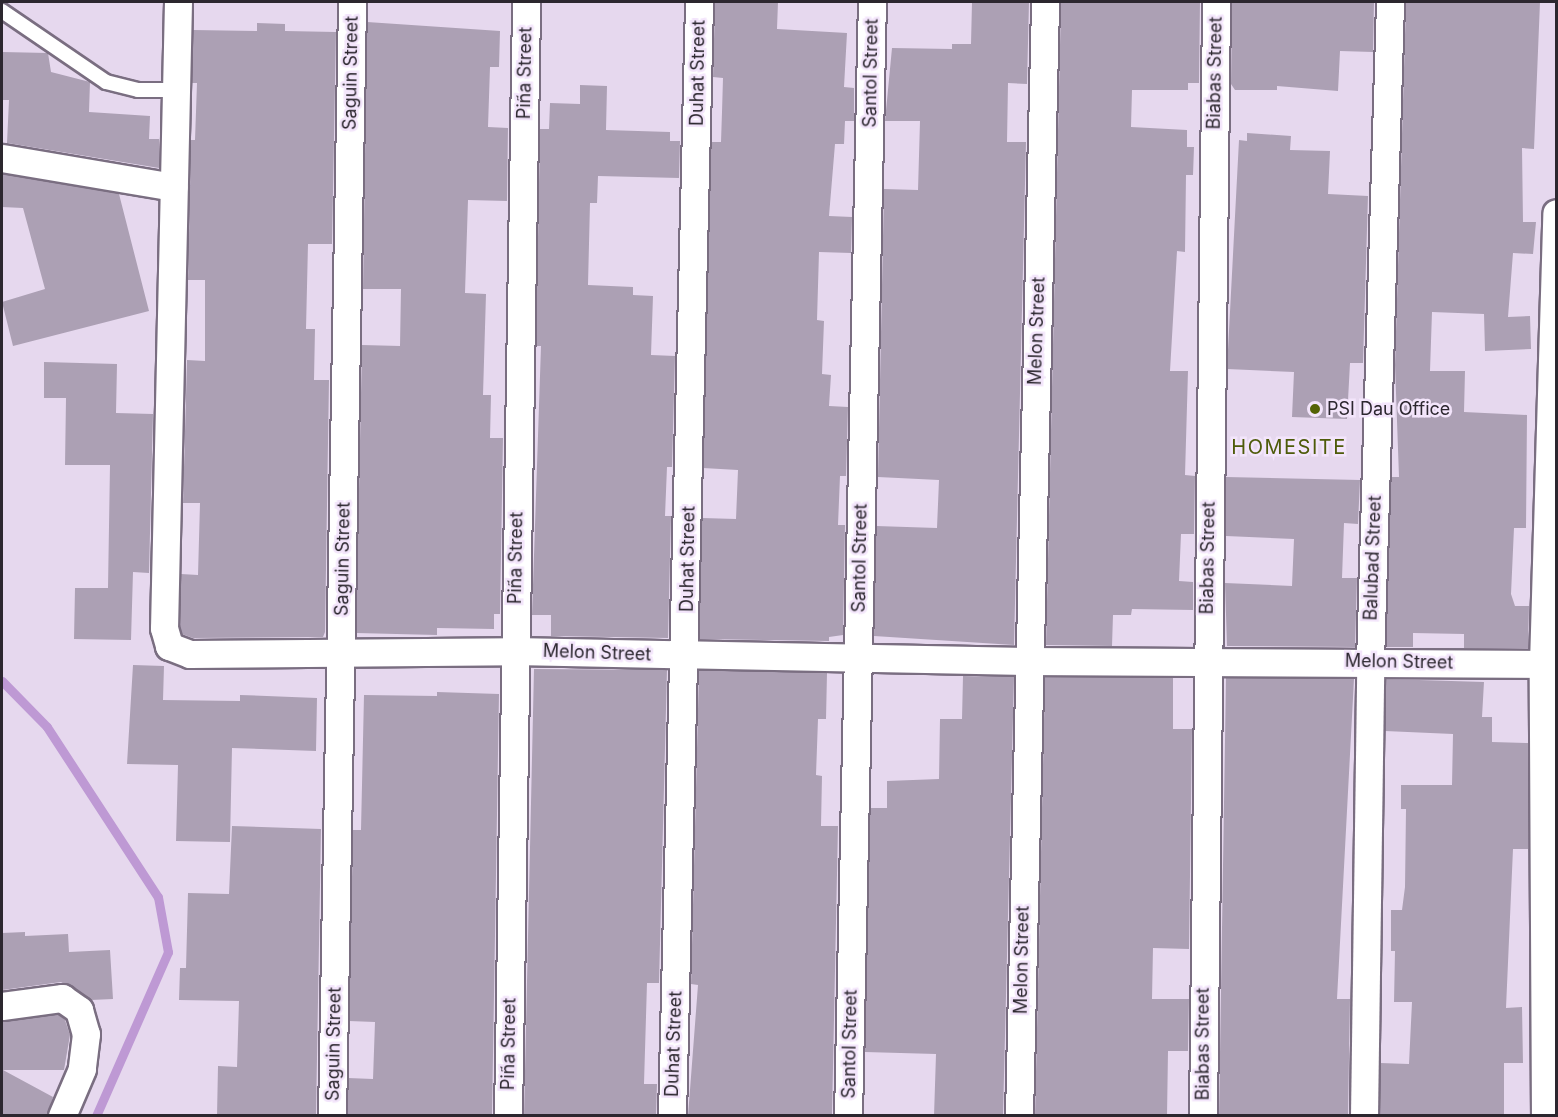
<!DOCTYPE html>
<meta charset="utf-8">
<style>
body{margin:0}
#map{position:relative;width:1558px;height:1117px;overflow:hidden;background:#e6d8ee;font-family:Inter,sans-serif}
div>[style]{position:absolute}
.stream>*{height:9px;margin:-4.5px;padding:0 4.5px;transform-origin:4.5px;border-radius:4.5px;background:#be99d4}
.building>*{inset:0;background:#aca0b4}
.roads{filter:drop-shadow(2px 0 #7a6e81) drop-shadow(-2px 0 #7a6e81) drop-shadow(0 2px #7a6e81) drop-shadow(0 -2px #7a6e81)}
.lane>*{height:14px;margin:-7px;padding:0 7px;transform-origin:7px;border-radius:7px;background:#fff}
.street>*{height:27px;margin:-13.5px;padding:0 13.5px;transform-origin:13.5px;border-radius:13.5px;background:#fff}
.dots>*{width:16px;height:16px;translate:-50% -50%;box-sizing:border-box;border:3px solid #f3e5fb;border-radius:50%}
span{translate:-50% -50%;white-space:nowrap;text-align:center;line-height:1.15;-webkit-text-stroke:5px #f3e5fb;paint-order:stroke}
.street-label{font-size:18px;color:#2c272f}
.poi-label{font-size:18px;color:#2c272f}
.left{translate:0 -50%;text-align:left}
.neighbourhood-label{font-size:20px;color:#4e5b0a;letter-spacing:1.5px}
.frame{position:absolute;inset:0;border:3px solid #2c272f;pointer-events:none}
</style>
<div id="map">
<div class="stream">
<i style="left:2px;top:681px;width:64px;rotate:45.6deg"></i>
<i style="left:47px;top:727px;width:203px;rotate:56.9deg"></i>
<i style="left:158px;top:897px;width:56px;rotate:79.7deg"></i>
<i style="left:168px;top:952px;width:179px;rotate:113.7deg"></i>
</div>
<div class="building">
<i style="clip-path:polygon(715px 2px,778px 2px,777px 29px,847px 33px,844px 87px,854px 88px,854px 121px,845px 121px,844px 144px,835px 144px,829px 216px,852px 217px,851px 253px,819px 252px,817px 320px,824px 321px,822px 374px,831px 375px,829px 406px,848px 407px,846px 476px,840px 476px,838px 525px,845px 525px,843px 635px,829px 637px,829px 641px,699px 639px,702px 518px,736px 519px,738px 470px,703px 468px,711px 142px,721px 142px,722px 112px,723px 78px,713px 77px)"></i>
<i style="clip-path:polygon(972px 2px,1029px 2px,1027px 84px,1008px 83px,1007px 142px,1026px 142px,1014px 645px,874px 636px,876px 526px,937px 528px,939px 480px,878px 477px,884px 189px,918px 190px,920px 121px,885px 121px,892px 48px,952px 49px,952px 44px,971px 44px)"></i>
<i style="clip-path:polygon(1061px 2px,1200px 2px,1199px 83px,1188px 83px,1188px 90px,1132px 90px,1131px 127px,1187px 130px,1187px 147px,1194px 147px,1193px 175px,1186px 175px,1185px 252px,1177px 251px,1170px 371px,1188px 371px,1185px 475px,1195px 476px,1194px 534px,1181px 534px,1179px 581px,1193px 582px,1193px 610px,1132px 609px,1131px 615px,1113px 615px,1112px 646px,1046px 645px)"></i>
<i style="clip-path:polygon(1232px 2px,1374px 2px,1373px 52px,1340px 51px,1338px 91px,1277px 86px,1277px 90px,1235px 90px,1231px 84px)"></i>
<i style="clip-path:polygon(1406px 2px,1540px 2px,1534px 149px,1522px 148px,1523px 222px,1536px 222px,1533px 254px,1513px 253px,1508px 317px,1530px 316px,1531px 349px,1485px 351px,1484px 314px,1432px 312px,1430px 371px,1465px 371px,1464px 412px,1527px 415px,1526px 528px,1514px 528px,1511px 594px,1515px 606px,1529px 606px,1528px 648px,1464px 648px,1464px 634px,1413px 633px,1413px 647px,1386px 647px,1391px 477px,1399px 477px,1395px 365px)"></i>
<i style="clip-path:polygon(367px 22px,500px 31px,499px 67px,490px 67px,488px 127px,508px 128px,507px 201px,468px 200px,465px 293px,486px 294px,483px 395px,491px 395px,490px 438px,503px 438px,500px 614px,494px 614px,494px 629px,437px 628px,437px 635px,356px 633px,362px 345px,400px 346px,401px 289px,363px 289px)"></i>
<i style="clip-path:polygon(257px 23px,285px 24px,285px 31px,336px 32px,332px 244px,308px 244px,306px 329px,315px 329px,314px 380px,329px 380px,325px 632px,323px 637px,193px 638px,182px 634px,180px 626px,181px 574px,198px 575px,200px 503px,183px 503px,187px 360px,205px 361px,205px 280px,188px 280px,191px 140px,195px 140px,197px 83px,192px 83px,193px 30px,257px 31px)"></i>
<i style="clip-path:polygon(2px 52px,48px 53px,51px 72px,90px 82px,89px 112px,150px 116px,149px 139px,159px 139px,159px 168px,7px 143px,9px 100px,2px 100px)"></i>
<i style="clip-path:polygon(580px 85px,607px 86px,606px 130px,670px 132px,670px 141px,680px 141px,679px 178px,598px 176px,597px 203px,590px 203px,588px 285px,633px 287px,633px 295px,653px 296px,651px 355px,675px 356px,672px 467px,667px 467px,665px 516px,671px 516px,668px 638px,551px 636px,551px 615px,532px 615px,541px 346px,536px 346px,540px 129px,549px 129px,550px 103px,580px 104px)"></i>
<i style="clip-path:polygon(1247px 133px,1291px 136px,1290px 150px,1330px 151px,1328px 194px,1368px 196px,1363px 363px,1350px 363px,1347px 419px,1292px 417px,1294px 372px,1227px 369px,1239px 140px,1247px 141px)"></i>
<i style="clip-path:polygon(3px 174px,119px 194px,149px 311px,13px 346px,2px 302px,45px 289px,23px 208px,2px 207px)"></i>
<i style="clip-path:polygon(44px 362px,117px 364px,116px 413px,153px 414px,149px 573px,133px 572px,131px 640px,74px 639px,75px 588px,108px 588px,110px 465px,65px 465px,66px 398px,44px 398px)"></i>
<i style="clip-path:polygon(1226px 477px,1360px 480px,1358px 524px,1344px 523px,1342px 578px,1357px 578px,1355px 647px,1227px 646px,1225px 583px,1292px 586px,1294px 539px,1226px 536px)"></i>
<i style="clip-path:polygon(133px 665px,164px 666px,163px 700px,240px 701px,240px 695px,317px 698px,316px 751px,232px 748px,230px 842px,176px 841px,178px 765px,127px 764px)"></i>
<i style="clip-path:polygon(534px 669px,667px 670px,659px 983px,647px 983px,644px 1084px,657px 1084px,656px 1116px,524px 1116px)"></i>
<i style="clip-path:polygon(699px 670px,827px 673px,826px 719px,818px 719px,816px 775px,822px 776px,821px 826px,838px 826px,832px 1116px,688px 1116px,698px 985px,691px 984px)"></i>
<i style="clip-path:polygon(963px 676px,1014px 677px,1003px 1116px,934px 1116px,936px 1054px,865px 1052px,870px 808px,887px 808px,887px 781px,939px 779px,940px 719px,962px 719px)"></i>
<i style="clip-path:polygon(1045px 677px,1173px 678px,1173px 729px,1192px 729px,1189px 949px,1153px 948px,1152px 999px,1189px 999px,1188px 1051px,1168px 1051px,1167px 1116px,1035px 1116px)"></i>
<i style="clip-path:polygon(1226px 678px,1354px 679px,1337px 999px,1350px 999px,1348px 1116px,1219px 1116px)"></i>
<i style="clip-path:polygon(1386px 679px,1484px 682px,1482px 717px,1492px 717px,1492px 742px,1528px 743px,1528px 849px,1513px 849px,1506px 1008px,1522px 1007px,1523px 1063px,1504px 1063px,1504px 1114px,1380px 1116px,1380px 1063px,1409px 1064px,1412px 1002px,1394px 1002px,1395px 951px,1391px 951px,1391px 910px,1402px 910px,1405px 887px,1406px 809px,1401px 809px,1401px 785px,1452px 785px,1453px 734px,1385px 731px)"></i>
<i style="clip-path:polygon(437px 692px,499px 694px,492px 1116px,348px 1116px,348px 1078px,373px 1079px,375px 1022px,349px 1021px,353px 830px,361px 830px,364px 695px,437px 696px)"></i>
<i style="clip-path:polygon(232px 826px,321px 829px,316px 1116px,217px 1116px,218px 1066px,237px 1067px,239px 1001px,179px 1000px,180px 968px,186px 968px,188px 893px,229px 894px)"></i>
<i style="clip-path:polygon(25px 932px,25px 936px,68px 934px,69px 952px,110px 950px,113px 999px,91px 1000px,61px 982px,2px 990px,2px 933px)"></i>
<i style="clip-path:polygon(58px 1014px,65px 1020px,70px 1035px,64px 1070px,3px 1070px,53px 1097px,47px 1116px,2px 1116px,2px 1021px)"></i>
</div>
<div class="roads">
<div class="lane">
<i style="left:2px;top:11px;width:126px;rotate:34.3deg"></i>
<i style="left:106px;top:82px;width:33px;rotate:14deg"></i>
<i style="left:138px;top:90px;width:38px"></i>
</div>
<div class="street">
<i style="left:178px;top:2px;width:626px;rotate:91.28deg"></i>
<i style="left:164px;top:628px;width:19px;rotate:74deg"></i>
<i style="left:169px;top:646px;width:22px;rotate:21deg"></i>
<i style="left:190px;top:654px;width:324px;rotate:-0.5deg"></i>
<i style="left:514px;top:651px;width:512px;rotate:1.12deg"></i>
<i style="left:1026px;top:661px;width:530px;rotate:0.32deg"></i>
<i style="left:2px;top:158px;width:174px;rotate:9.6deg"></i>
<i style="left:2px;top:1006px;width:61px;rotate:-7.6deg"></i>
<i style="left:62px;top:998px;width:21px;rotate:35deg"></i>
<i style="left:79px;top:1010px;width:25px;rotate:74deg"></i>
<i style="left:86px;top:1034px;width:35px;rotate:97deg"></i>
<i style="left:82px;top:1069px;width:51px;rotate:113.1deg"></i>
<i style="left:332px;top:1116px;width:1114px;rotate:-88.97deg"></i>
<i style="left:508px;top:1116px;width:1114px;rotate:-89.07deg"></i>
<i style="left:672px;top:1116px;width:1114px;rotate:-88.61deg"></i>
<i style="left:848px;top:1116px;width:1114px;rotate:-88.77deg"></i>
<i style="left:1019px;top:1116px;width:1114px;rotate:-88.66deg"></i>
<i style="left:1203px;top:1116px;width:1114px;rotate:-89.33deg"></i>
<i style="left:1364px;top:1116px;width:455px;rotate:-89.2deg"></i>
<i style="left:1370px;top:661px;width:659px;rotate:-88.26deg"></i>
<i style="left:1545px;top:1116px;width:452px;rotate:-90.3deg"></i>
<i style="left:1543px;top:664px;width:451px;rotate:-88.3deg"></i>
</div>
</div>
<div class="dots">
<i style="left:1315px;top:409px;background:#546306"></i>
</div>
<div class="street-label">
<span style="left:351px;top:73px;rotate:-89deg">Saguin Street</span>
<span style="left:525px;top:73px;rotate:-89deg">Piña Street</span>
<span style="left:698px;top:73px;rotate:-89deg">Duhat Street</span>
<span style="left:871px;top:73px;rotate:-89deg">Santol Street</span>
<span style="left:1215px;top:73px;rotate:-89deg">Biabas Street</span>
<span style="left:1037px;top:331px;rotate:-88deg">Melon Street</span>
<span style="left:516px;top:558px;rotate:-89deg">Piña Street</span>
<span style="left:860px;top:558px;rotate:-89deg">Santol Street</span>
<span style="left:1208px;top:558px;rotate:-89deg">Biabas Street</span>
<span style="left:1373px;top:558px;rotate:-88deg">Balubad Street</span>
<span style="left:343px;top:559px;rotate:-89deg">Saguin Street</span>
<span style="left:688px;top:559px;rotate:-89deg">Duhat Street</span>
<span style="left:597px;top:653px;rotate:2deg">Melon Street</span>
<span style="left:1399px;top:662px;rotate:1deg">Melon Street</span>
<span style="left:1022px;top:960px;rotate:-89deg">Melon Street</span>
<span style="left:334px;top:1044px;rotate:-89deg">Saguin Street</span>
<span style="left:509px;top:1044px;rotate:-89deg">Piña Street</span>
<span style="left:674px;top:1044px;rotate:-88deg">Duhat Street</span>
<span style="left:850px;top:1044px;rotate:-89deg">Santol Street</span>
<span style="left:1203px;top:1044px;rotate:-90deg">Biabas Street</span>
</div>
<div class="poi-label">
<span class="left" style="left:1327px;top:409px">PSI Dau Office</span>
</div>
<div class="neighbourhood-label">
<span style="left:1289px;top:447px">HOMESITE</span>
</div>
<div class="frame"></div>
</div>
